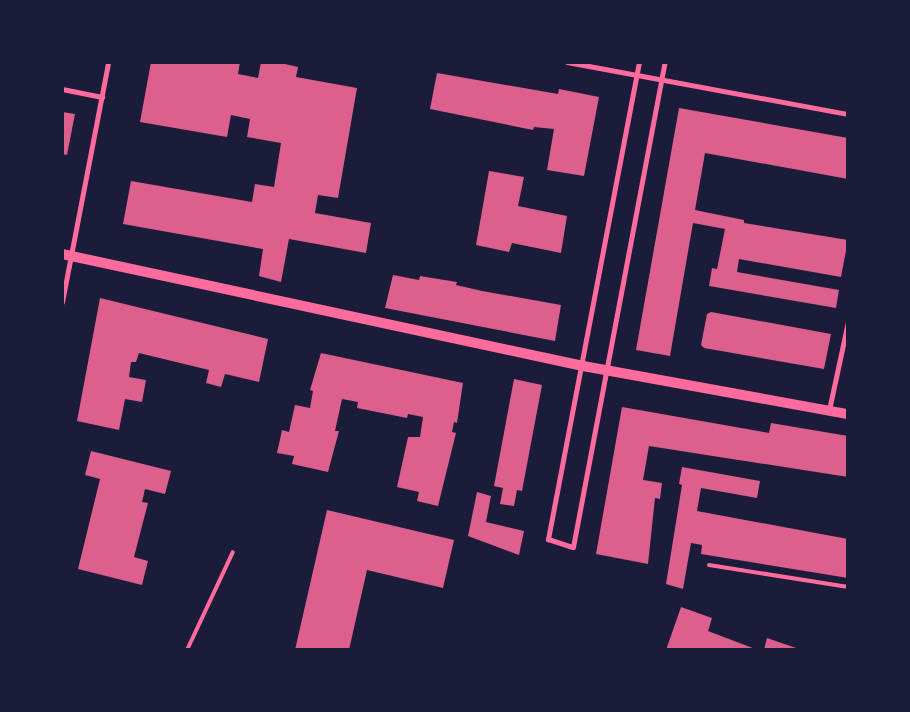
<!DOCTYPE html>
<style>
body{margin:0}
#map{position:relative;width:910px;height:712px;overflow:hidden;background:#1b1b3a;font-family:"Asap Condensed",sans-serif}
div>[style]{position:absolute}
.building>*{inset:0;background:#dd5f8e}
.service>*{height:4px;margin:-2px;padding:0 2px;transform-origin:2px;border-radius:2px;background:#ff6b9d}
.minor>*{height:5px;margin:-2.5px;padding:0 2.5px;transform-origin:2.5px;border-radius:2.5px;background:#ff6b9d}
.secondary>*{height:10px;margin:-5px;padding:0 5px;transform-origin:5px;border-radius:5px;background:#ff6b9d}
span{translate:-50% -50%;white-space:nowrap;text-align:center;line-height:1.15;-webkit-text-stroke:4px #1b1b3a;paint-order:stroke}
.frame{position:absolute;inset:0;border:64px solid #1b1b3a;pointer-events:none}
</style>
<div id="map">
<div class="building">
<i style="clip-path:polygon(151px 62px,240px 62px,238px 74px,258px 78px,261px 62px,276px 62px,298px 67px,296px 77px,357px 88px,338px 198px,318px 195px,315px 213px,371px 223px,366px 253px,289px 239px,281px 282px,259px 276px,263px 249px,123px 224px,131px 181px,252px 202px,255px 184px,274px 187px,281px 143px,247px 137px,250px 119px,231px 115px,227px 137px,140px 122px)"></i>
<i style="clip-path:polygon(437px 73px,558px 94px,559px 89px,599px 97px,584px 176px,547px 170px,554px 129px,534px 127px,533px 130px,430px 109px)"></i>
<i style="clip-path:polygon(679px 108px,848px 138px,848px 179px,705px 153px,695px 210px,744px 220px,744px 223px,848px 240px,841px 277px,739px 259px,737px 272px,839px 290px,836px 308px,709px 286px,712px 268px,717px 269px,725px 229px,693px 223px,670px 356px,636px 350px)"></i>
<i style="clip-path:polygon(62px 112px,75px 114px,67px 155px,62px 154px)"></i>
<i style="clip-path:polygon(489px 171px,524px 177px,518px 206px,567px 216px,561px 253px,512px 243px,509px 252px,476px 245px)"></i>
<i style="clip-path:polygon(393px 275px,419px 280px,420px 276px,457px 282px,456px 285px,482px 291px,561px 305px,555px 341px,385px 308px)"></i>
<i style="clip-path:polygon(100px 298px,268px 339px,259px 382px,225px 374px,221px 387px,206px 383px,209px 370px,139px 353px,136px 362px,131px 362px,129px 377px,146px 380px,142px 402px,125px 399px,119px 430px,77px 421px)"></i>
<i style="clip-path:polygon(711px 312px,831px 334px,824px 369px,704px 348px,701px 345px,707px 314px)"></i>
<i style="clip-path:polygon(321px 353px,463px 383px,457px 423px,454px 422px,452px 432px,456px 433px,438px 506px,417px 501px,419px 492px,397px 487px,408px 437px,420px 437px,423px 417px,408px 414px,407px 418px,357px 408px,358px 402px,342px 399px,335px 431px,339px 431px,328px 472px,292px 464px,294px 456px,277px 453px,282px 430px,289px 432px,295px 405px,310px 408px,313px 391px,310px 390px)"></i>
<i style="clip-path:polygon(514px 379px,542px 385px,522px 491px,517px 490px,514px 506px,500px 504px,503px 488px,494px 486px)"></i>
<i style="clip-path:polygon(622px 407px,769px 433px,771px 423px,848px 436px,848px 477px,649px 446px,643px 480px,662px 483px,660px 499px,655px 498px,648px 564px,596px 554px)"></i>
<i style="clip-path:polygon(91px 451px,171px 471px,165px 494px,145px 489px,142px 502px,148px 503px,134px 557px,148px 561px,142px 585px,78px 569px,100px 479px,85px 475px)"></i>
<i style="clip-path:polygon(682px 467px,760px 481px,757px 498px,701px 488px,697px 511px,848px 539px,848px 578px,701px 554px,702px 545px,691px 543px,683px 589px,666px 584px,682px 485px,679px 484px)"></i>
<i style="clip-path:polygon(477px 492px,491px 496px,486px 522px,524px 531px,519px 555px,468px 536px)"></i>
<i style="clip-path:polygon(327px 510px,454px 540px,443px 588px,367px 570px,349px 650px,295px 650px)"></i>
<i style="clip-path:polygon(681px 607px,712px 618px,708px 631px,758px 650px,666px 650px)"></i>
<i style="clip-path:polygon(767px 638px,799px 649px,799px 650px,764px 650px)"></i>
</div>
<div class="service">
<i style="left:709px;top:565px;width:141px;rotate:9deg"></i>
<i style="left:187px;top:650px;width:108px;rotate:-64.9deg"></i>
</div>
<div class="minor">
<i style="left:567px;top:62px;width:286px;rotate:10.5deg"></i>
<i style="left:639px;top:62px;width:486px;rotate:100.8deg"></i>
<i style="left:548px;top:539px;width:26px;rotate:18deg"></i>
<i style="left:573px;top:547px;width:494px;rotate:-79.3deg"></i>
<i style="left:62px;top:89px;width:41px;rotate:11.3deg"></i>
<i style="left:62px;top:302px;width:244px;rotate:-79.1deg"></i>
<i style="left:829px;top:410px;width:91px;rotate:-77.9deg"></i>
</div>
<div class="secondary">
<i style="left:62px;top:254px;width:533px;rotate:12.13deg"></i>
<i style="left:583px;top:366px;width:269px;rotate:10.3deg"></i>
</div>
<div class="frame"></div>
</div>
